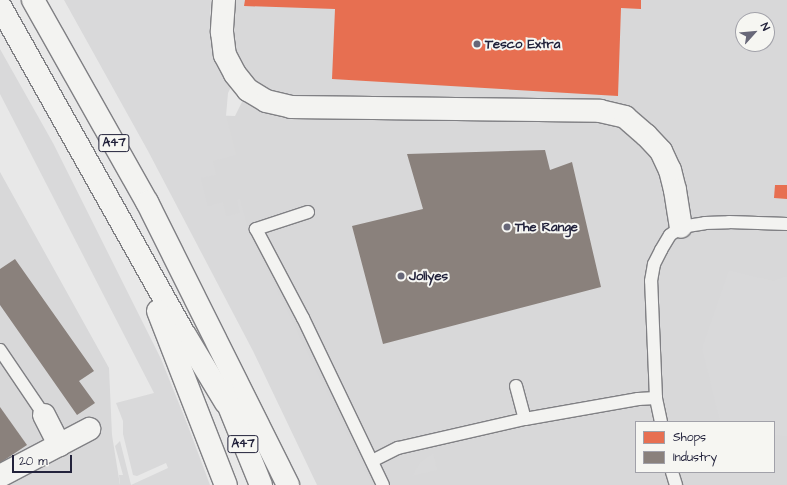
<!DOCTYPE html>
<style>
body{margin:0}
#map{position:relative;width:787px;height:485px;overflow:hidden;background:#e8e8e8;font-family:"Architects Daughter",sans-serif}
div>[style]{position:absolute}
.built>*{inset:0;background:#d8d8d9}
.green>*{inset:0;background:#d9d9da}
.shops>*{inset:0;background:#e76f51}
.industry>*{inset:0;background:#8a817c}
.roads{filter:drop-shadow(1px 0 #808084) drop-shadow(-1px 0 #808084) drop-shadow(0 1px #808084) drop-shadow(0 -1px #808084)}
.lane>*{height:12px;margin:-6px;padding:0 6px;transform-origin:6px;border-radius:6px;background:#f3f3f1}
.street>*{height:22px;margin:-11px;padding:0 11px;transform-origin:11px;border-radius:11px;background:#f3f3f1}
.highway>*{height:22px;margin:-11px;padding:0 11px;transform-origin:11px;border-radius:11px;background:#f3f3f1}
.dots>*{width:11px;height:11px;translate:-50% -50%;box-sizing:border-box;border:2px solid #f6f6f2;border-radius:50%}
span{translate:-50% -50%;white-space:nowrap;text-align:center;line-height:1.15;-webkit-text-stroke:4px #f6f6f2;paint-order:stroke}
.shield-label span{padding:1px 3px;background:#f6f6f2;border:1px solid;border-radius:3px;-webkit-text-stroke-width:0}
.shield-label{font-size:12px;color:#22223b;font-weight:700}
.poi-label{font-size:13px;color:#22223b;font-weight:700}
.left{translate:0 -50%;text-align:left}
.legend{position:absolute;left:635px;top:421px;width:140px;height:52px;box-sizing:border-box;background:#f6f6f2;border:1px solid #a1a1a9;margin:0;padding:5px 7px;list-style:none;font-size:12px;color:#22223b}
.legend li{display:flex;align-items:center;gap:8px;height:20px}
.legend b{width:20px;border:1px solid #a1a1a9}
.north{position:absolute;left:735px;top:12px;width:40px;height:40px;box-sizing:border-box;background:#f6f6f2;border:1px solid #a1a1a9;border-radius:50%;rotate:63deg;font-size:11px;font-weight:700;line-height:16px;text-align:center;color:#22223b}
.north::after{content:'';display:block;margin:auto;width:14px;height:18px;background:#676778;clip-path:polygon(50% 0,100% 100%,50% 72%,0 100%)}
.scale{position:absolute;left:12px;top:455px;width:60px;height:18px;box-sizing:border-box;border:2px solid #22223b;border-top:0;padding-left:5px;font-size:12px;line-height:14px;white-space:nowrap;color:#22223b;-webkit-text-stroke:3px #f6f6f2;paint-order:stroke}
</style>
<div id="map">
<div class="built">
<i style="clip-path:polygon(evenodd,224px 0,787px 0,787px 485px,364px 485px,177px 190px,207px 115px,235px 116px,248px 90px,235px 74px,224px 0,743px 20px,767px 20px,767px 44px,743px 44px,743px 20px,224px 0,636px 422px,774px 422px,774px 472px,636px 472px,636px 422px)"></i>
<i style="clip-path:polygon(0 172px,109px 368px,112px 435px,120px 485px,0 485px)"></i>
</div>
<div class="green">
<i style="clip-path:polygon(64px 0,211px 0,210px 27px,219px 65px,232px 85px,228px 93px,226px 116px,236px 155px,213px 161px,216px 175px,201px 178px,208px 206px,223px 202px,226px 216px,240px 213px,237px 200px,240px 199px,249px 233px,372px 485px,317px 485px,253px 351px,148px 151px)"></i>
<i style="clip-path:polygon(0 49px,53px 143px,161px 359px,188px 426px,210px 485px,131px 485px,168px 468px,166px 463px,137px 476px,133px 475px,123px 434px,123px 421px,116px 403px,154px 393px,0 94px)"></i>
<i style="clip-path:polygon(729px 270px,773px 281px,787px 276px,787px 436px,774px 435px,774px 422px,720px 422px,702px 348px)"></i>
<i style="clip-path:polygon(120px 441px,131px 485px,120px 485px,119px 475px,123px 475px,115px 446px)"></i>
<i style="clip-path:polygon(433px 453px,437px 470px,412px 476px,420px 463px)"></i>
</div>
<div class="shops">
<i style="clip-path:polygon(245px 0,641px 0,641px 9px,621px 8px,618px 96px,332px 79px,335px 9px,244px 6px)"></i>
<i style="clip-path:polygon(775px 185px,787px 185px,787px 199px,774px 198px)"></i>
</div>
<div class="industry">
<i style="clip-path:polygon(545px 150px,550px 170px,572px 162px,601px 287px,383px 344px,352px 226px,423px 209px,407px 154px)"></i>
<i style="clip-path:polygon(15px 259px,94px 371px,79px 381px,95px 403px,77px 415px,0 305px,0 269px)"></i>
<i style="clip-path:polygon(0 407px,27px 445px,0 463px)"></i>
</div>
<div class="roads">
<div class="lane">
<i style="left:308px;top:212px;width:55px;rotate:161.9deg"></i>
<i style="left:256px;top:229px;width:101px;rotate:62.2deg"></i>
<i style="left:303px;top:318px;width:185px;rotate:64.4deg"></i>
<i style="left:0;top:350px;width:78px;rotate:55.9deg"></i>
<i style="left:516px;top:386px;width:34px;rotate:75deg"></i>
<i style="left:661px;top:422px;width:25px;rotate:-102deg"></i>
<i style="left:656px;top:398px;width:117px;rotate:-92.4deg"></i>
<i style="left:651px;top:281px;width:17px;rotate:-80deg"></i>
<i style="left:654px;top:264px;width:16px;rotate:-63deg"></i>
<i style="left:661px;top:250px;width:17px;rotate:-59deg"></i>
<i style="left:670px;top:235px;width:14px;rotate:-36deg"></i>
<i style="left:681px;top:227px;width:24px;rotate:-9deg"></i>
<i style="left:705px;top:223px;width:24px;rotate:-2deg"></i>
<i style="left:729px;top:222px;width:58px;rotate:2deg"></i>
<i style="left:372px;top:461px;width:29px;rotate:-27deg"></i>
<i style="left:398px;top:448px;width:130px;rotate:-12.9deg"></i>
<i style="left:525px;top:419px;width:115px;rotate:-10deg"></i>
<i style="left:638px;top:399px;width:18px;rotate:-3deg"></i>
<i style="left:672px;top:472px;width:14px;rotate:73deg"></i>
</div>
<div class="street">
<i style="left:224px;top:0;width:32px;rotate:94deg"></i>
<i style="left:222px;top:32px;width:23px;rotate:83deg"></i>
<i style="left:225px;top:55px;width:21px;rotate:62deg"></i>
<i style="left:235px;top:74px;width:21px;rotate:51deg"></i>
<i style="left:248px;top:90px;width:21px;rotate:31deg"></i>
<i style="left:266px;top:101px;width:26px;rotate:13deg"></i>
<i style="left:291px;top:107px;width:309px;rotate:0.7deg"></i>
<i style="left:600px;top:111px;width:26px;rotate:13deg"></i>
<i style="left:625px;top:117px;width:28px;rotate:41deg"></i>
<i style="left:646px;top:135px;width:22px;rotate:47deg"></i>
<i style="left:661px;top:151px;width:21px;rotate:65deg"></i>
<i style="left:670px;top:170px;width:21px;rotate:76deg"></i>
<i style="left:675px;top:190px;width:37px;rotate:81deg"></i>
<i style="left:44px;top:415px;width:34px;rotate:63deg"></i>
<i style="left:0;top:476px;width:101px;rotate:-27.8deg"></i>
</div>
<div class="highway">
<i style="left:33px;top:0;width:232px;rotate:60.6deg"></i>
<i style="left:147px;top:202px;width:316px;rotate:63.5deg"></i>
<i style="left:0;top:6px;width:377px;rotate:60.7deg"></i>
<i style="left:185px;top:335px;width:79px;rotate:58.9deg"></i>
<i style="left:158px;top:311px;width:187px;rotate:68.7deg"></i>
<i style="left:222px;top:389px;width:104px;rotate:67.9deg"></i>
</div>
</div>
<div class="dots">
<i style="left:477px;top:44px;background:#676778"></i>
<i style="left:507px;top:227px;background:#676778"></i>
<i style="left:401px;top:276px;background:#676778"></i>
</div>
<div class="shield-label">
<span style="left:114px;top:143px">A47</span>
<span style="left:243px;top:444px">A47</span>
</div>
<div class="poi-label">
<span class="left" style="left:485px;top:44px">Tesco Extra</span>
<span class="left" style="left:515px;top:227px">The Range</span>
<span class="left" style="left:409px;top:276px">Jollyes</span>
</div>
<ul class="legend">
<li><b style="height:11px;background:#e76f51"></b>Shops</li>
<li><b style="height:11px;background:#8a817c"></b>Industry</li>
</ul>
<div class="north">N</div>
<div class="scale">20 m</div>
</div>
